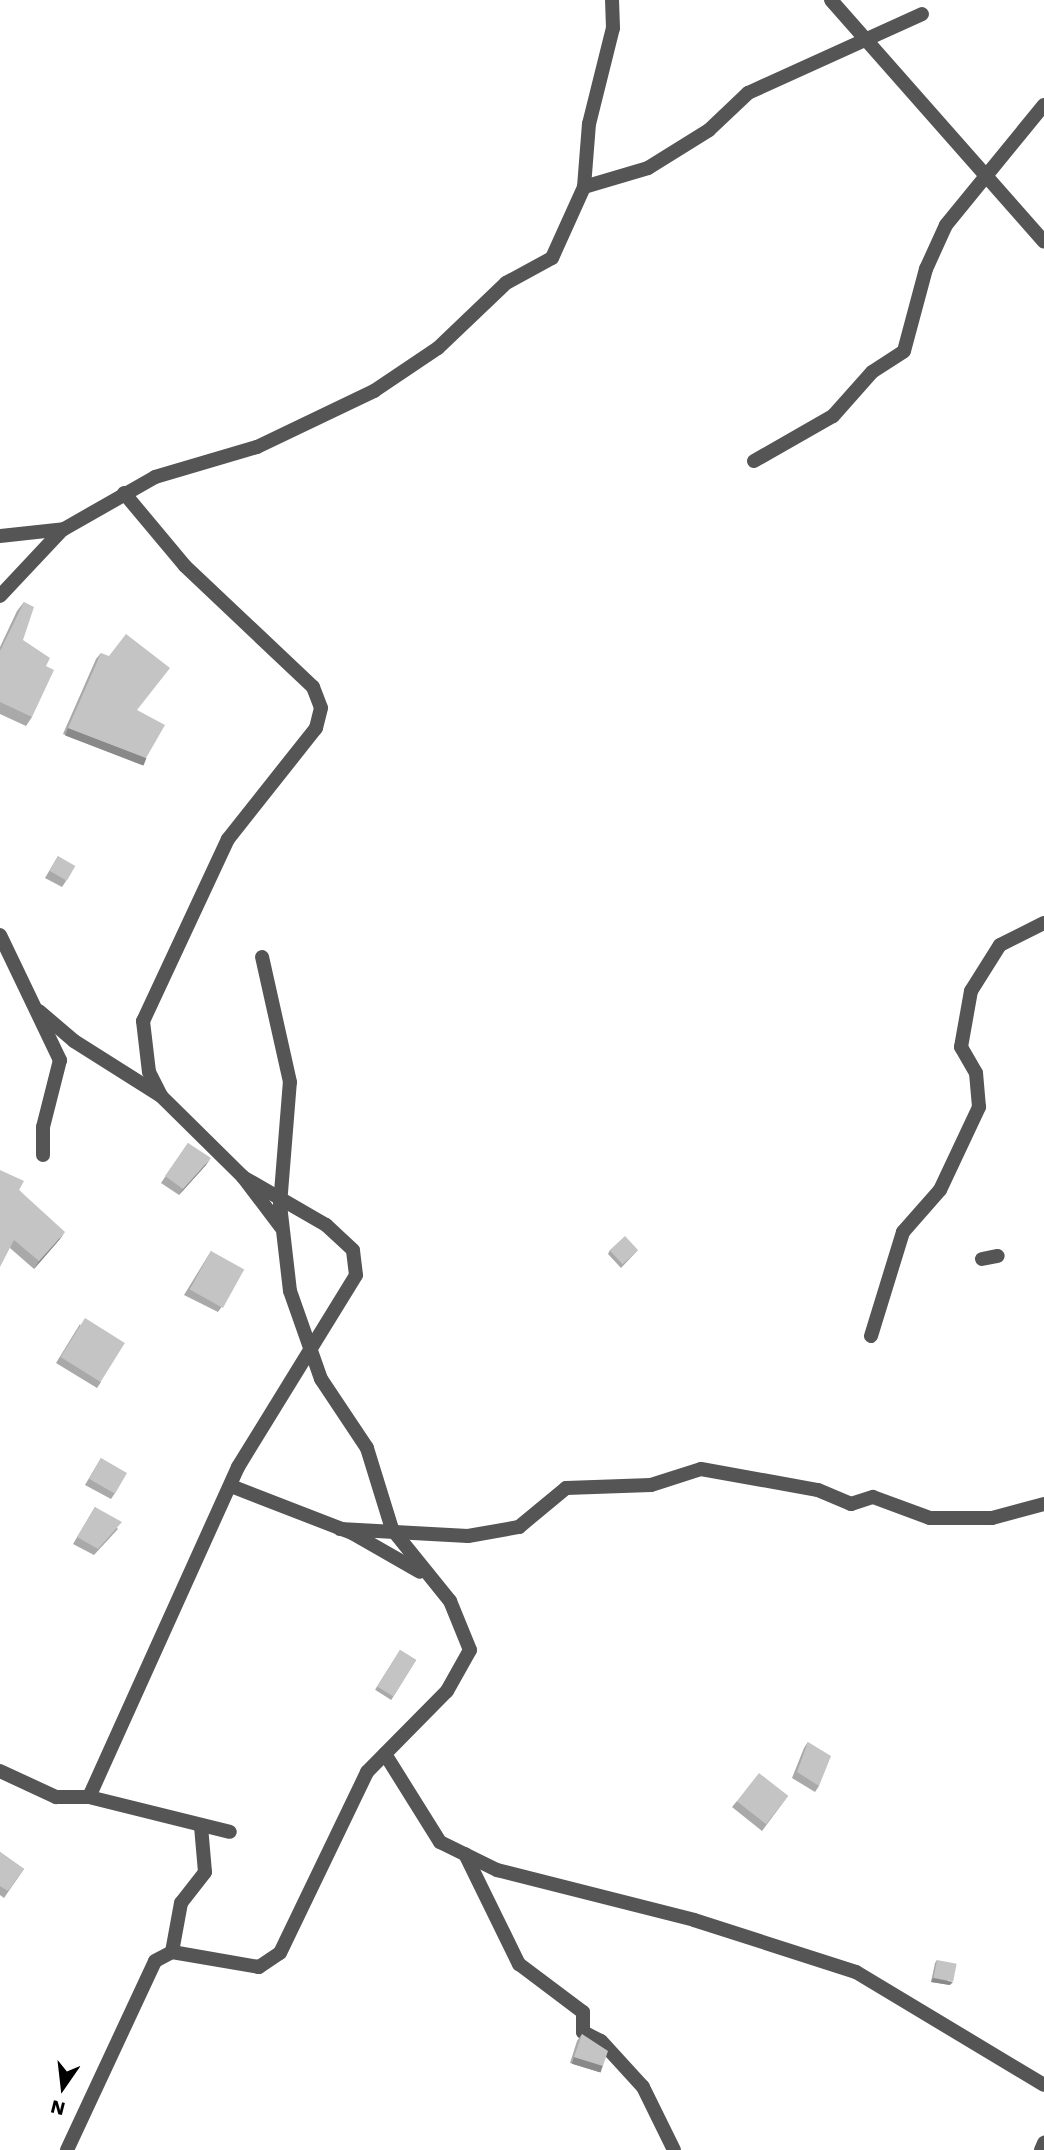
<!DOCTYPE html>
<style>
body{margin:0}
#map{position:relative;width:1044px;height:2150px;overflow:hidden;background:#fff;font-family:"Work Sans",sans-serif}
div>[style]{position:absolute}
.street>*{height:14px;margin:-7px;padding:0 7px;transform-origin:7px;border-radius:7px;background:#555}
.wall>*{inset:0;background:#a9a9a9;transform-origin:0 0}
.shaded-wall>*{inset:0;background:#898989;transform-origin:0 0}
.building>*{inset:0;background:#c4c4c4;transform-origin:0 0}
span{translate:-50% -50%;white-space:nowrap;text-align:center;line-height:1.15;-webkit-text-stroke:7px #fff;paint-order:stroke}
.north{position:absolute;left:28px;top:2052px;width:70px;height:70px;-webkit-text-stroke:5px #fff;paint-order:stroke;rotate:194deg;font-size:19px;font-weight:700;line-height:28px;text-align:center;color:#000}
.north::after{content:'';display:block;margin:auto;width:24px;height:32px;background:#000;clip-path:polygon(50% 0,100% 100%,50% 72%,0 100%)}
</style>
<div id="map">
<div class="street">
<i style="left:831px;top:0;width:322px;rotate:48.6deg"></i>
<i style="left:584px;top:187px;width:67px;rotate:-16.5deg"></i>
<i style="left:648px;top:168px;width:72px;rotate:-31.9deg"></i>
<i style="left:709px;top:130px;width:54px;rotate:-43.5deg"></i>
<i style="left:748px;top:93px;width:191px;rotate:-24.4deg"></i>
<i style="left:754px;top:461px;width:91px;rotate:-29.7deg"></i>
<i style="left:833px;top:416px;width:59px;rotate:-48.4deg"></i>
<i style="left:872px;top:372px;width:38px;rotate:-33deg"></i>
<i style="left:904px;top:351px;width:85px;rotate:-75deg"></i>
<i style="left:926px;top:269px;width:48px;rotate:-65.6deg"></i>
<i style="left:946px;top:225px;width:155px;rotate:-50.8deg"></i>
<i style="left:124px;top:493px;width:95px;rotate:50.1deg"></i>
<i style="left:185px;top:566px;width:176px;rotate:43.4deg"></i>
<i style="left:313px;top:687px;width:22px;rotate:69deg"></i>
<i style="left:321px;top:708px;width:21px;rotate:104deg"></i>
<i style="left:316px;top:728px;width:142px;rotate:128.4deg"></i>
<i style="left:228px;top:839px;width:201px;rotate:115deg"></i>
<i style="left:143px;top:1021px;width:51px;rotate:83.3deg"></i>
<i style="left:149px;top:1072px;width:27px;rotate:63deg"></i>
<i style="left:0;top:536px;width:64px;rotate:-6.2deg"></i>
<i style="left:64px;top:529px;width:105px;rotate:-29.7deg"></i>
<i style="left:155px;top:477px;width:106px;rotate:-16.4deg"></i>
<i style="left:257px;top:447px;width:130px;rotate:-25.6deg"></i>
<i style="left:374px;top:391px;width:77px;rotate:-33.9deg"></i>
<i style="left:438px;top:348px;width:94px;rotate:-43.7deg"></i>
<i style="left:506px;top:283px;width:52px;rotate:-28.5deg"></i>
<i style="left:552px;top:258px;width:78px;rotate:-65.7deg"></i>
<i style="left:584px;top:187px;width:63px;rotate:-85.5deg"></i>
<i style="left:589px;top:124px;width:99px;rotate:-76deg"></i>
<i style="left:613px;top:28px;width:28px;rotate:-92deg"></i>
<i style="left:0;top:596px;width:91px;rotate:-46.8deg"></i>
<i style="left:0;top:935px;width:139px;rotate:64.4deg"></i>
<i style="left:60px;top:1060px;width:69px;rotate:104.2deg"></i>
<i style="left:43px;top:1127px;width:28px;rotate:90deg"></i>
<i style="left:39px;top:1011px;width:46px;rotate:40.6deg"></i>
<i style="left:74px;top:1041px;width:103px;rotate:32.3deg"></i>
<i style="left:161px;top:1096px;width:115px;rotate:44.6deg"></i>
<i style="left:243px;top:1177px;width:63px;rotate:52.8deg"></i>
<i style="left:982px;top:1259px;width:16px;rotate:-11deg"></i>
<i style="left:871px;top:1336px;width:109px;rotate:-72.9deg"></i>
<i style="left:903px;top:1232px;width:56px;rotate:-48.6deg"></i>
<i style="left:940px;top:1190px;width:92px;rotate:-64.8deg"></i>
<i style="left:979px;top:1107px;width:34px;rotate:-95deg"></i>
<i style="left:976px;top:1073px;width:30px;rotate:-120deg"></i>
<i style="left:961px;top:1047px;width:57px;rotate:-79.9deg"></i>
<i style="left:971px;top:991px;width:54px;rotate:-57.8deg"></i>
<i style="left:1000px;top:945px;width:49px;rotate:-26.6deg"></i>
<i style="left:231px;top:1486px;width:130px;rotate:21.2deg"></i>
<i style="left:352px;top:1533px;width:78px;rotate:29.8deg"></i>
<i style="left:340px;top:1529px;width:128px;rotate:3.1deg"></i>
<i style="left:468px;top:1536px;width:52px;rotate:-10deg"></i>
<i style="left:519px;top:1527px;width:61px;rotate:-39.7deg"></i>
<i style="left:566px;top:1488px;width:85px;rotate:-2deg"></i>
<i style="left:651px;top:1485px;width:52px;rotate:-17.7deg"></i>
<i style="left:701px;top:1469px;width:119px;rotate:10.2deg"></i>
<i style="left:818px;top:1490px;width:36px;rotate:23deg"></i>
<i style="left:851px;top:1504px;width:23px;rotate:-18deg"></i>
<i style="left:873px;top:1497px;width:61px;rotate:20.2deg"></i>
<i style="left:930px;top:1518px;width:62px"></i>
<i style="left:992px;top:1518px;width:54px;rotate:-15.1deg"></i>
<i style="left:385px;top:1754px;width:104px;rotate:58deg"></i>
<i style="left:440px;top:1842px;width:64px;rotate:26.2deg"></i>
<i style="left:497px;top:1870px;width:203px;rotate:14.2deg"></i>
<i style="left:694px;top:1920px;width:170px;rotate:17.8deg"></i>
<i style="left:856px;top:1972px;width:219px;rotate:31deg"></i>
<i style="left:0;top:1771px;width:62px;rotate:24.9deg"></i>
<i style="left:56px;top:1797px;width:33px"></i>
<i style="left:89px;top:1797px;width:145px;rotate:13.9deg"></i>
<i style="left:89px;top:1797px;width:362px;rotate:-65.7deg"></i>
<i style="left:238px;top:1467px;width:225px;rotate:-58.4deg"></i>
<i style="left:356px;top:1275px;width:25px;rotate:-97deg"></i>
<i style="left:353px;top:1250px;width:37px;rotate:-137deg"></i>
<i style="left:326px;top:1225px;width:96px;rotate:-150deg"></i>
<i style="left:465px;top:1854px;width:123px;rotate:63.9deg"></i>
<i style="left:519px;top:1964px;width:80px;rotate:36.9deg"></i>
<i style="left:583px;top:2012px;width:20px;rotate:90deg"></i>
<i style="left:583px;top:2032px;width:20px;rotate:27deg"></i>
<i style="left:601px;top:2041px;width:62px;rotate:47.6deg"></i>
<i style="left:643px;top:2087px;width:70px;rotate:63.8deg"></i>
<i style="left:172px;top:1952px;width:50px;rotate:-79.6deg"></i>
<i style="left:181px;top:1903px;width:39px;rotate:-52deg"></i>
<i style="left:205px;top:1872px;width:46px;rotate:-95deg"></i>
<i style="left:67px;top:2150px;width:208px;rotate:-65deg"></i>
<i style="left:155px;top:1961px;width:19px;rotate:-28deg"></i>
<i style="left:172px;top:1952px;width:88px;rotate:9.8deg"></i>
<i style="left:259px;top:1967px;width:25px;rotate:-34deg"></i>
<i style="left:280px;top:1953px;width:201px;rotate:-64.3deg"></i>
<i style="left:367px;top:1772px;width:114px;rotate:-45.4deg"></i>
<i style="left:447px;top:1691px;width:47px;rotate:-60.7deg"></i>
<i style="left:470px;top:1650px;width:53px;rotate:-112.2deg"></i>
<i style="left:450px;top:1601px;width:92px;rotate:-128.9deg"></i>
<i style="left:392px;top:1529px;width:85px;rotate:-107.2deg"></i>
<i style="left:367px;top:1448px;width:83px;rotate:-123.7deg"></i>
<i style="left:321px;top:1379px;width:93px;rotate:-109.4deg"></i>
<i style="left:290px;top:1291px;width:87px;rotate:-96.6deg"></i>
<i style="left:280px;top:1205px;width:123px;rotate:-85.4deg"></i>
<i style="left:290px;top:1082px;width:128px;rotate:-102.6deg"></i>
<i style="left:1041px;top:2150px;width:8px;rotate:-67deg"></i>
</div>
<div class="wall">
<i style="clip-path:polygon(24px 602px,23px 640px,32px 717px,26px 726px,0 714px,0 647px,17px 611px)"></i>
<i style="clip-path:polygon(101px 653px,137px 710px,146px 758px,142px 765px,63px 734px,96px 659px)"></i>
<i style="clip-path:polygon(58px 856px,66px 881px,62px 887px,45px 878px)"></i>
<i style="clip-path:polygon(188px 1143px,206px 1165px,179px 1195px,161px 1183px)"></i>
<i style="clip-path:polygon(19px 1190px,60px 1239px,34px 1269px,10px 1248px)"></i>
<i style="clip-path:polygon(610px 1250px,638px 1250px,621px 1268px,608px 1254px)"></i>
<i style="clip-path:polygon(211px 1251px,223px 1305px,218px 1312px,184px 1295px)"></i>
<i style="clip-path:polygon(80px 1324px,101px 1382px,97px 1388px,56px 1363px)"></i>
<i style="clip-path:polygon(101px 1458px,115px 1493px,111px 1499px,85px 1485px)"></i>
<i style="clip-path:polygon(95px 1507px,118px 1529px,94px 1555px,73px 1544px)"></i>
<i style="left:400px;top:1650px;width:19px;height:47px;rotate:32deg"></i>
<i style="clip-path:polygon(808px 1742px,819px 1786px,815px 1792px,792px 1778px,804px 1748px)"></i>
<i style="clip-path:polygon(788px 1796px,762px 1831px,732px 1807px,737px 1801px)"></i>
<i style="clip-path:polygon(0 1852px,24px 1869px,4px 1898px,0 1895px)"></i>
<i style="clip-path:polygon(937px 1960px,950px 1985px,931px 1982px,935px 1963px)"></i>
<i style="clip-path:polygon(582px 2034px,603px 2066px,599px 2072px,570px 2063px,577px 2041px)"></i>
</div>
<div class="shaded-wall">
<i style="left:68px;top:728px;width:84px;height:8px;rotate:21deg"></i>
<i style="clip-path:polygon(211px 1158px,206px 1165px,179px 1195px,183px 1189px)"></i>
<i style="clip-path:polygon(65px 1232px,60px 1239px,34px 1269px,39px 1261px)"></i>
<i style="clip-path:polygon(933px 1978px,953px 1982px,950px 1985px,931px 1982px)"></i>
<i style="left:574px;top:2057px;width:30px;height:7px;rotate:17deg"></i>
</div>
<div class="building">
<i style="clip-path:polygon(24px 602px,34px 607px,23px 640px,50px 658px,46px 666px,54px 670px,32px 717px,0 702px,0 651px)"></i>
<i style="clip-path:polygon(126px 634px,170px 668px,137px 710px,165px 725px,146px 758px,68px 728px,101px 653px,109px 656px)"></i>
<i style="left:58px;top:856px;width:20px;height:17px;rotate:30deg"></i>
<i style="clip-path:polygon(188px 1143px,211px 1158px,183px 1189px,165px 1176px)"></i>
<i style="clip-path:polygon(0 1170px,24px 1181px,19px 1190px,65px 1232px,39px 1261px,14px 1240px,0 1267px)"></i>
<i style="left:625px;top:1236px;width:19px;height:21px;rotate:47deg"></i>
<i style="left:211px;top:1251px;width:38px;height:44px;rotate:29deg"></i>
<i style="left:85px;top:1318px;width:47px;height:46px;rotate:32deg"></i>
<i style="left:101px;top:1458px;width:30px;height:24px;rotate:30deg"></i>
<i style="clip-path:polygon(95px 1507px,122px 1522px,98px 1549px,77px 1537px)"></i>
<i style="left:400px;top:1650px;width:19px;height:43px;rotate:32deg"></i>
<i style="clip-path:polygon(808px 1742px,831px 1756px,819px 1786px,797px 1772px)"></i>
<i style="left:759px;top:1773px;width:37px;height:36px;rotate:38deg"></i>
<i style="clip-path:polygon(0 1852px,24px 1869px,8px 1891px,0 1886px)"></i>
<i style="left:937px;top:1960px;width:20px;height:18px;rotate:11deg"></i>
<i style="clip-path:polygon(582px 2034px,608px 2051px,603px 2066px,574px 2057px)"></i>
</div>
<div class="north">N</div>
</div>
